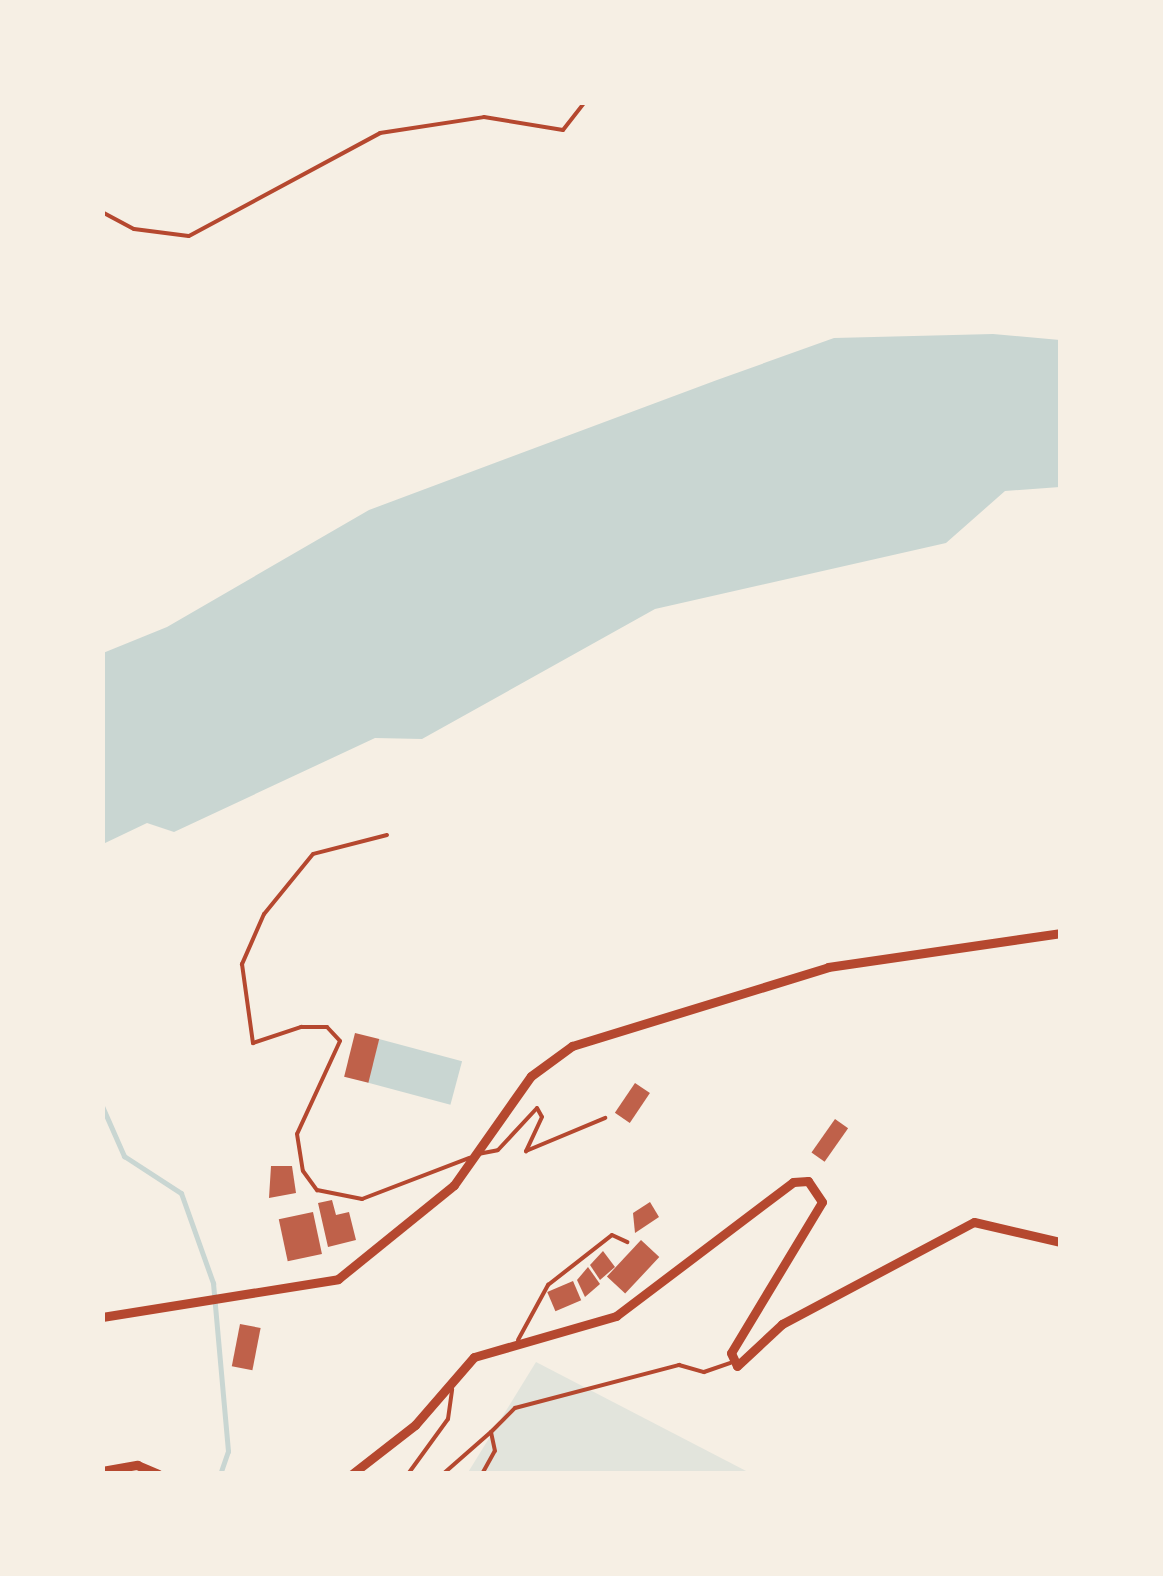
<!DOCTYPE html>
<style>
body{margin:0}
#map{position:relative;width:1163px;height:1576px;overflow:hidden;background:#f6efe4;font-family:Inter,sans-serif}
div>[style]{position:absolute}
.green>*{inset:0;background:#e2e4dc}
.water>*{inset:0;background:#c9d6d2;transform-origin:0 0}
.stream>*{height:5px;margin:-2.5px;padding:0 2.5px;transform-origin:2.5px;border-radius:2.5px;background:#c9d6d2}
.building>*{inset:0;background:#bf614a;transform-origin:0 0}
.service>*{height:4px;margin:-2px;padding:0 2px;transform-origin:2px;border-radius:2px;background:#b5482f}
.minor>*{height:9px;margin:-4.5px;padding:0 4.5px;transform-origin:4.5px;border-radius:4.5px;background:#b5482f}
span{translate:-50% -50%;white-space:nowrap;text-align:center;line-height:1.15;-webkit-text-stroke:8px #f6efe4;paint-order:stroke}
.frame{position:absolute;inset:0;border:105px solid #f6efe4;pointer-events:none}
</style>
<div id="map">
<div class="green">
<i style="clip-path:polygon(536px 1362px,750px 1473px,467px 1474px)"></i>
</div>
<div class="water">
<i style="clip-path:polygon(993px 334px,1060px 340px,1060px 487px,1005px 491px,946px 543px,655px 609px,422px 739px,375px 738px,174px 832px,147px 823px,103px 844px,103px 653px,167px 627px,369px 510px,717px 380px,834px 338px)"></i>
<i style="left:379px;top:1039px;width:86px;height:45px;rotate:15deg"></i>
</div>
<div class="stream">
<i style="left:102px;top:1106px;width:55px;rotate:66.3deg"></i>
<i style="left:124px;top:1156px;width:68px;rotate:33deg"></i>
<i style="left:181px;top:1193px;width:96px;rotate:70.4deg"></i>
<i style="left:213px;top:1283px;width:169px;rotate:84.9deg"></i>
<i style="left:228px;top:1451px;width:24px;rotate:109deg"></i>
</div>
<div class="building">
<i style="left:355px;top:1033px;width:25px;height:45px;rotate:14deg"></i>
<i style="left:635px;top:1083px;width:18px;height:36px;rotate:34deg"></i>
<i style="left:835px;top:1119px;width:16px;height:41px;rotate:35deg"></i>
<i style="clip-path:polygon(271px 1166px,292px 1166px,296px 1193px,269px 1198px)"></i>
<i style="clip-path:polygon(332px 1200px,336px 1215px,349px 1212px,356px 1240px,328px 1247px,318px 1203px)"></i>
<i style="clip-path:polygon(650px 1202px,659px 1217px,635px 1233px,633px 1213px)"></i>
<i style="left:313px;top:1212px;width:43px;height:35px;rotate:78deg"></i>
<i style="left:641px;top:1240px;width:25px;height:50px;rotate:43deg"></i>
<i style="clip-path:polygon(603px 1251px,615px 1267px,600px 1280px,590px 1265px)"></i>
<i style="clip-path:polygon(588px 1267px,600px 1284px,585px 1297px,577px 1280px)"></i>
<i style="left:573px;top:1281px;width:21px;height:28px;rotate:67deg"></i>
<i style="left:240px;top:1324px;width:21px;height:43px;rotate:11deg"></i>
</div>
<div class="service">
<i style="left:102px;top:212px;width:36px;rotate:28deg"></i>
<i style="left:134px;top:229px;width:55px;rotate:7.3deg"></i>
<i style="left:189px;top:236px;width:217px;rotate:-28.3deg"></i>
<i style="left:380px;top:133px;width:105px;rotate:-8.7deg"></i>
<i style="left:484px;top:117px;width:80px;rotate:9.3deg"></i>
<i style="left:563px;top:130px;width:36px;rotate:-52deg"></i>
<i style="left:387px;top:835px;width:76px;rotate:165.6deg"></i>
<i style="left:313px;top:854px;width:77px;rotate:129.2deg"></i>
<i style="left:264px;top:914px;width:55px;rotate:113.7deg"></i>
<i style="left:242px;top:964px;width:80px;rotate:82.1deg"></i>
<i style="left:253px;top:1043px;width:51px;rotate:-18.4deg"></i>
<i style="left:301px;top:1027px;width:26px"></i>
<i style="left:327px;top:1027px;width:19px;rotate:47deg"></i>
<i style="left:340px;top:1041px;width:102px;rotate:114.8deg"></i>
<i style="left:297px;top:1134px;width:37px;rotate:81deg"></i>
<i style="left:303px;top:1171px;width:24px;rotate:54deg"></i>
<i style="left:317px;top:1190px;width:46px;rotate:11.3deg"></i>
<i style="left:362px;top:1199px;width:115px;rotate:-21deg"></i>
<i style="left:478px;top:1154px;width:20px;rotate:-11deg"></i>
<i style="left:498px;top:1150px;width:57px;rotate:-47.1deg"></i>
<i style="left:537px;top:1108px;width:10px;rotate:61deg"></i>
<i style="left:542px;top:1117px;width:38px;rotate:115deg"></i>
<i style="left:526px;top:1151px;width:86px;rotate:-22.7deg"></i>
<i style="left:518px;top:1340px;width:63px;rotate:-61.4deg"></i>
<i style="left:548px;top:1285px;width:81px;rotate:-38deg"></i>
<i style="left:612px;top:1235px;width:17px;rotate:25deg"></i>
<i style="left:408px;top:1474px;width:68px;rotate:-54deg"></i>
<i style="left:448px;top:1419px;width:30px;rotate:-82deg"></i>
<i style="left:443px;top:1474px;width:64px;rotate:-41.2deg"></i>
<i style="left:482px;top:1474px;width:26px;rotate:-61deg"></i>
<i style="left:495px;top:1451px;width:19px;rotate:-102deg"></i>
<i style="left:491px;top:1432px;width:34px;rotate:-45deg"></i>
<i style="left:515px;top:1408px;width:170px;rotate:-14.7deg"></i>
<i style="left:679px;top:1365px;width:26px;rotate:16deg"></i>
<i style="left:704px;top:1372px;width:28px;rotate:-19deg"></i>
</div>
<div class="minor">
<i style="left:102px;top:1317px;width:239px;rotate:-9.1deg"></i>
<i style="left:338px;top:1279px;width:149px;rotate:-39deg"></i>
<i style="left:454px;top:1185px;width:133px;rotate:-54.8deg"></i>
<i style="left:531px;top:1076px;width:51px;rotate:-36.2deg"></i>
<i style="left:572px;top:1046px;width:268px;rotate:-17.1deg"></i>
<i style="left:828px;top:967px;width:234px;rotate:-8.3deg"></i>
<i style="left:102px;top:1471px;width:36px;rotate:-10deg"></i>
<i style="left:137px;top:1465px;width:23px;rotate:23deg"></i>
<i style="left:352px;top:1474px;width:80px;rotate:-37.9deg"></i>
<i style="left:415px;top:1425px;width:90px;rotate:-49.1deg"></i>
<i style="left:474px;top:1357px;width:148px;rotate:-16.1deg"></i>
<i style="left:616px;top:1316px;width:222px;rotate:-37.1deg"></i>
<i style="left:793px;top:1182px;width:15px;rotate:-4deg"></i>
<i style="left:808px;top:1181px;width:25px;rotate:56deg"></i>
<i style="left:822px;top:1202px;width:176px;rotate:121.1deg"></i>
<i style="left:731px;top:1353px;width:14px;rotate:65deg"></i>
<i style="left:737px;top:1366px;width:62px;rotate:-43deg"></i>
<i style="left:782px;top:1324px;width:217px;rotate:-28deg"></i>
<i style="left:974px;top:1222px;width:88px;rotate:13.1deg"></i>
</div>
<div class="frame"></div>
</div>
